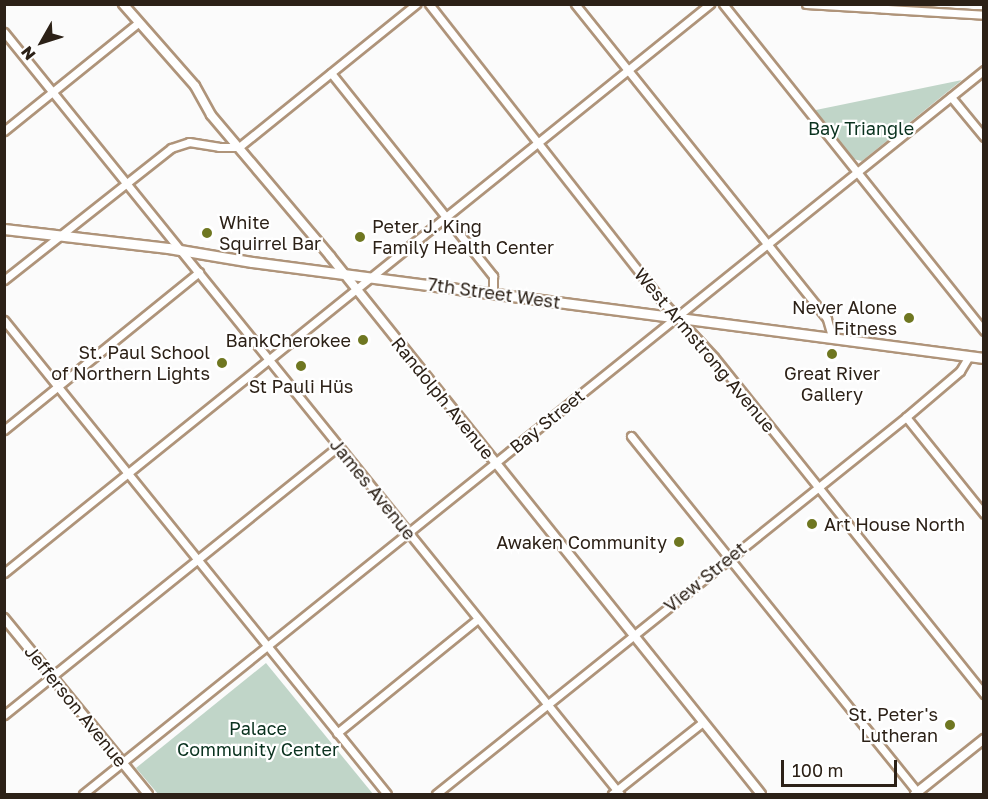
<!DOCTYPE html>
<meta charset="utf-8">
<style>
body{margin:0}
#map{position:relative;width:988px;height:799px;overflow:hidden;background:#fbfbfb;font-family:"Golos Text",sans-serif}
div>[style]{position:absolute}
.green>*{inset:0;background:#c0d5c8}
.roads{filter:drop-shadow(2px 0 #af947a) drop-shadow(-2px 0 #af947a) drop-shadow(0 2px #af947a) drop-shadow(0 -2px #af947a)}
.minor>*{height:7px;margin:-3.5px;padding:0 3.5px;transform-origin:3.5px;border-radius:3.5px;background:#fff}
.tertiary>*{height:8px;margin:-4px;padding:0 4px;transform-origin:4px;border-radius:4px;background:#fff}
.secondary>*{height:9px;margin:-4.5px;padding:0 4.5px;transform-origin:4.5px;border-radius:4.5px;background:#fff}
.dots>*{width:16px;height:16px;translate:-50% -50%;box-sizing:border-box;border:3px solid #fff;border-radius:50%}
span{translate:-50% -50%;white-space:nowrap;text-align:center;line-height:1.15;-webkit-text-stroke:4.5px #fff;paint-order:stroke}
.park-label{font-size:18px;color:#0a321f}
.poi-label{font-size:18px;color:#2c2117}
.left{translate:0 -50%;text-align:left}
.right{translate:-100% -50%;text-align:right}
.street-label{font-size:18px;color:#2c2117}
.frame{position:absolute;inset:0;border:6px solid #2c2117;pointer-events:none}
.north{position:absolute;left:12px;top:12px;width:60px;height:60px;-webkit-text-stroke:4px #fff;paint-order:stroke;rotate:231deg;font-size:16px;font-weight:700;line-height:24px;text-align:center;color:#2c2117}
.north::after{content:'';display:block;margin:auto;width:21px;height:27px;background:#2c2117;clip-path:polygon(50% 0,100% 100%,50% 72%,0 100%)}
.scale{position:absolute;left:781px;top:760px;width:116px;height:27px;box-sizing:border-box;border:3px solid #2c2117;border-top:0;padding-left:8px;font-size:18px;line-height:21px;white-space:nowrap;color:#2c2117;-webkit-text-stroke:4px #fff;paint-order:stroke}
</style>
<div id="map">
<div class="green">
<i style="clip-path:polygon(962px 80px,862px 161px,853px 159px,811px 111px)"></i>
<i style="clip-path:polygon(266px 663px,373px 794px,158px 794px,136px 768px)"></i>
</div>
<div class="roads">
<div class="minor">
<i style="left:429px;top:4px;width:377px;rotate:51.9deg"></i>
<i style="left:662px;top:301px;width:76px;rotate:47.1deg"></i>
<i style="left:714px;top:357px;width:432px;rotate:51.3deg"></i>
<i style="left:575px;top:4px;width:403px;rotate:51.3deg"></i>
<i style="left:827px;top:319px;width:19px;rotate:74deg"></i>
<i style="left:723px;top:4px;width:418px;rotate:51.4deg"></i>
<i style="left:806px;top:4px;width:178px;rotate:3.5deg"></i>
<i style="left:4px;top:32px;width:980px;rotate:51.05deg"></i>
<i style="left:331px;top:73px;width:260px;rotate:51.4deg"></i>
<i style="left:493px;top:276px;width:17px;rotate:90deg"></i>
<i style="left:951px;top:97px;width:52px;rotate:50.5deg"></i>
<i style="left:4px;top:131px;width:172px;rotate:-38.9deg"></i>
<i style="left:4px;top:280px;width:213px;rotate:-38.3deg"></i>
<i style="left:171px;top:148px;width:19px;rotate:-18deg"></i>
<i style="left:189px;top:142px;width:30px;rotate:9deg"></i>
<i style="left:219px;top:147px;width:20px"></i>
<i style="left:239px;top:147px;width:228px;rotate:-38.9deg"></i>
<i style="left:4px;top:320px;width:609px;rotate:51.06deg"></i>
<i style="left:906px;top:417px;width:124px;rotate:51.2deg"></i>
<i style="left:4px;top:430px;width:251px;rotate:-39deg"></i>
<i style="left:631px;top:436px;width:459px;rotate:51.2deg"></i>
<i style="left:4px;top:573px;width:907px;rotate:-38.87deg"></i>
<i style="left:4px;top:715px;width:429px;rotate:-38.8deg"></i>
<i style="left:337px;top:733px;width:181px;rotate:-39deg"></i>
<i style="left:83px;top:794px;width:1156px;rotate:-38.78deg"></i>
<i style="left:436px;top:794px;width:603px;rotate:-38.73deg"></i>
<i style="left:906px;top:417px;width:71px;rotate:-40.4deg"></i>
<i style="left:960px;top:371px;width:17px;rotate:-59deg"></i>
<i style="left:612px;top:794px;width:116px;rotate:-38.4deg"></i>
</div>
<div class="tertiary">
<i style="left:123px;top:4px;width:109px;rotate:48.7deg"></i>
<i style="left:195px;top:86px;width:33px;rotate:61deg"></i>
<i style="left:211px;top:115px;width:185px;rotate:49.8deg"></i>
<i style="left:330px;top:256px;width:689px;rotate:51.3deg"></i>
<i style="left:4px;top:618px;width:227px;rotate:50.7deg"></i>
<i style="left:915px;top:794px;width:88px;rotate:-38.6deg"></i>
</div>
<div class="secondary">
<i style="left:4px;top:229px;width:165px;rotate:6.6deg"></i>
<i style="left:168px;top:248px;width:85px;rotate:9.5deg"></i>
<i style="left:252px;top:262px;width:738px;rotate:7.47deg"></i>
</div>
</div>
<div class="dots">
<i style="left:207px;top:233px;background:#6f7721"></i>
<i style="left:360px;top:237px;background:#6f7721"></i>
<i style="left:909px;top:318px;background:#6f7721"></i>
<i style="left:363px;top:340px;background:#6f7721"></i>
<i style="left:832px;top:354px;background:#6f7721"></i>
<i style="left:222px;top:363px;background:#6f7721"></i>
<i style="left:301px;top:366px;background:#6f7721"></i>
<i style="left:812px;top:524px;background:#6f7721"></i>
<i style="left:679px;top:542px;background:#6f7721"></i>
<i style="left:950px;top:725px;background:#6f7721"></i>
</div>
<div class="park-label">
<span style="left:861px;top:128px">Bay Triangle</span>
<span style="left:258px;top:739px">Palace<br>Community Center</span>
</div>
<div class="poi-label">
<span class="left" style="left:219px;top:233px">White<br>Squirrel Bar</span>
<span class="left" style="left:372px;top:237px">Peter J. King<br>Family Health Center</span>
<span class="right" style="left:897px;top:318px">Never Alone<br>Fitness</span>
<span class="right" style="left:351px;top:340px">BankCherokee</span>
<span class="right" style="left:210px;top:363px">St. Paul School<br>of Northern Lights</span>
<span style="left:832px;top:384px">Great River<br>Gallery</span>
<span style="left:301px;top:386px">St Pauli Hüs</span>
<span class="left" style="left:824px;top:524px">Art House North</span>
<span class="right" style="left:667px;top:542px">Awaken Community</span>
<span class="right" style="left:938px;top:725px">St. Peter's<br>Lutheran</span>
</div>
<div class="street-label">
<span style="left:494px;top:293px;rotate:8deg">7th Street West</span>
<span style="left:705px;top:350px;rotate:50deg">West Armstrong Avenue</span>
<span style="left:443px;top:398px;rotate:51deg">Randolph Avenue</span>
<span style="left:547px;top:421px;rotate:-39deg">Bay Street</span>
<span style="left:373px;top:489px;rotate:51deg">James Avenue</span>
<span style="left:705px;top:577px;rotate:-39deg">View Street</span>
<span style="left:76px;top:706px;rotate:51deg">Jefferson Avenue</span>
</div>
<div class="frame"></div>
<div class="north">N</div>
<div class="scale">100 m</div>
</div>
